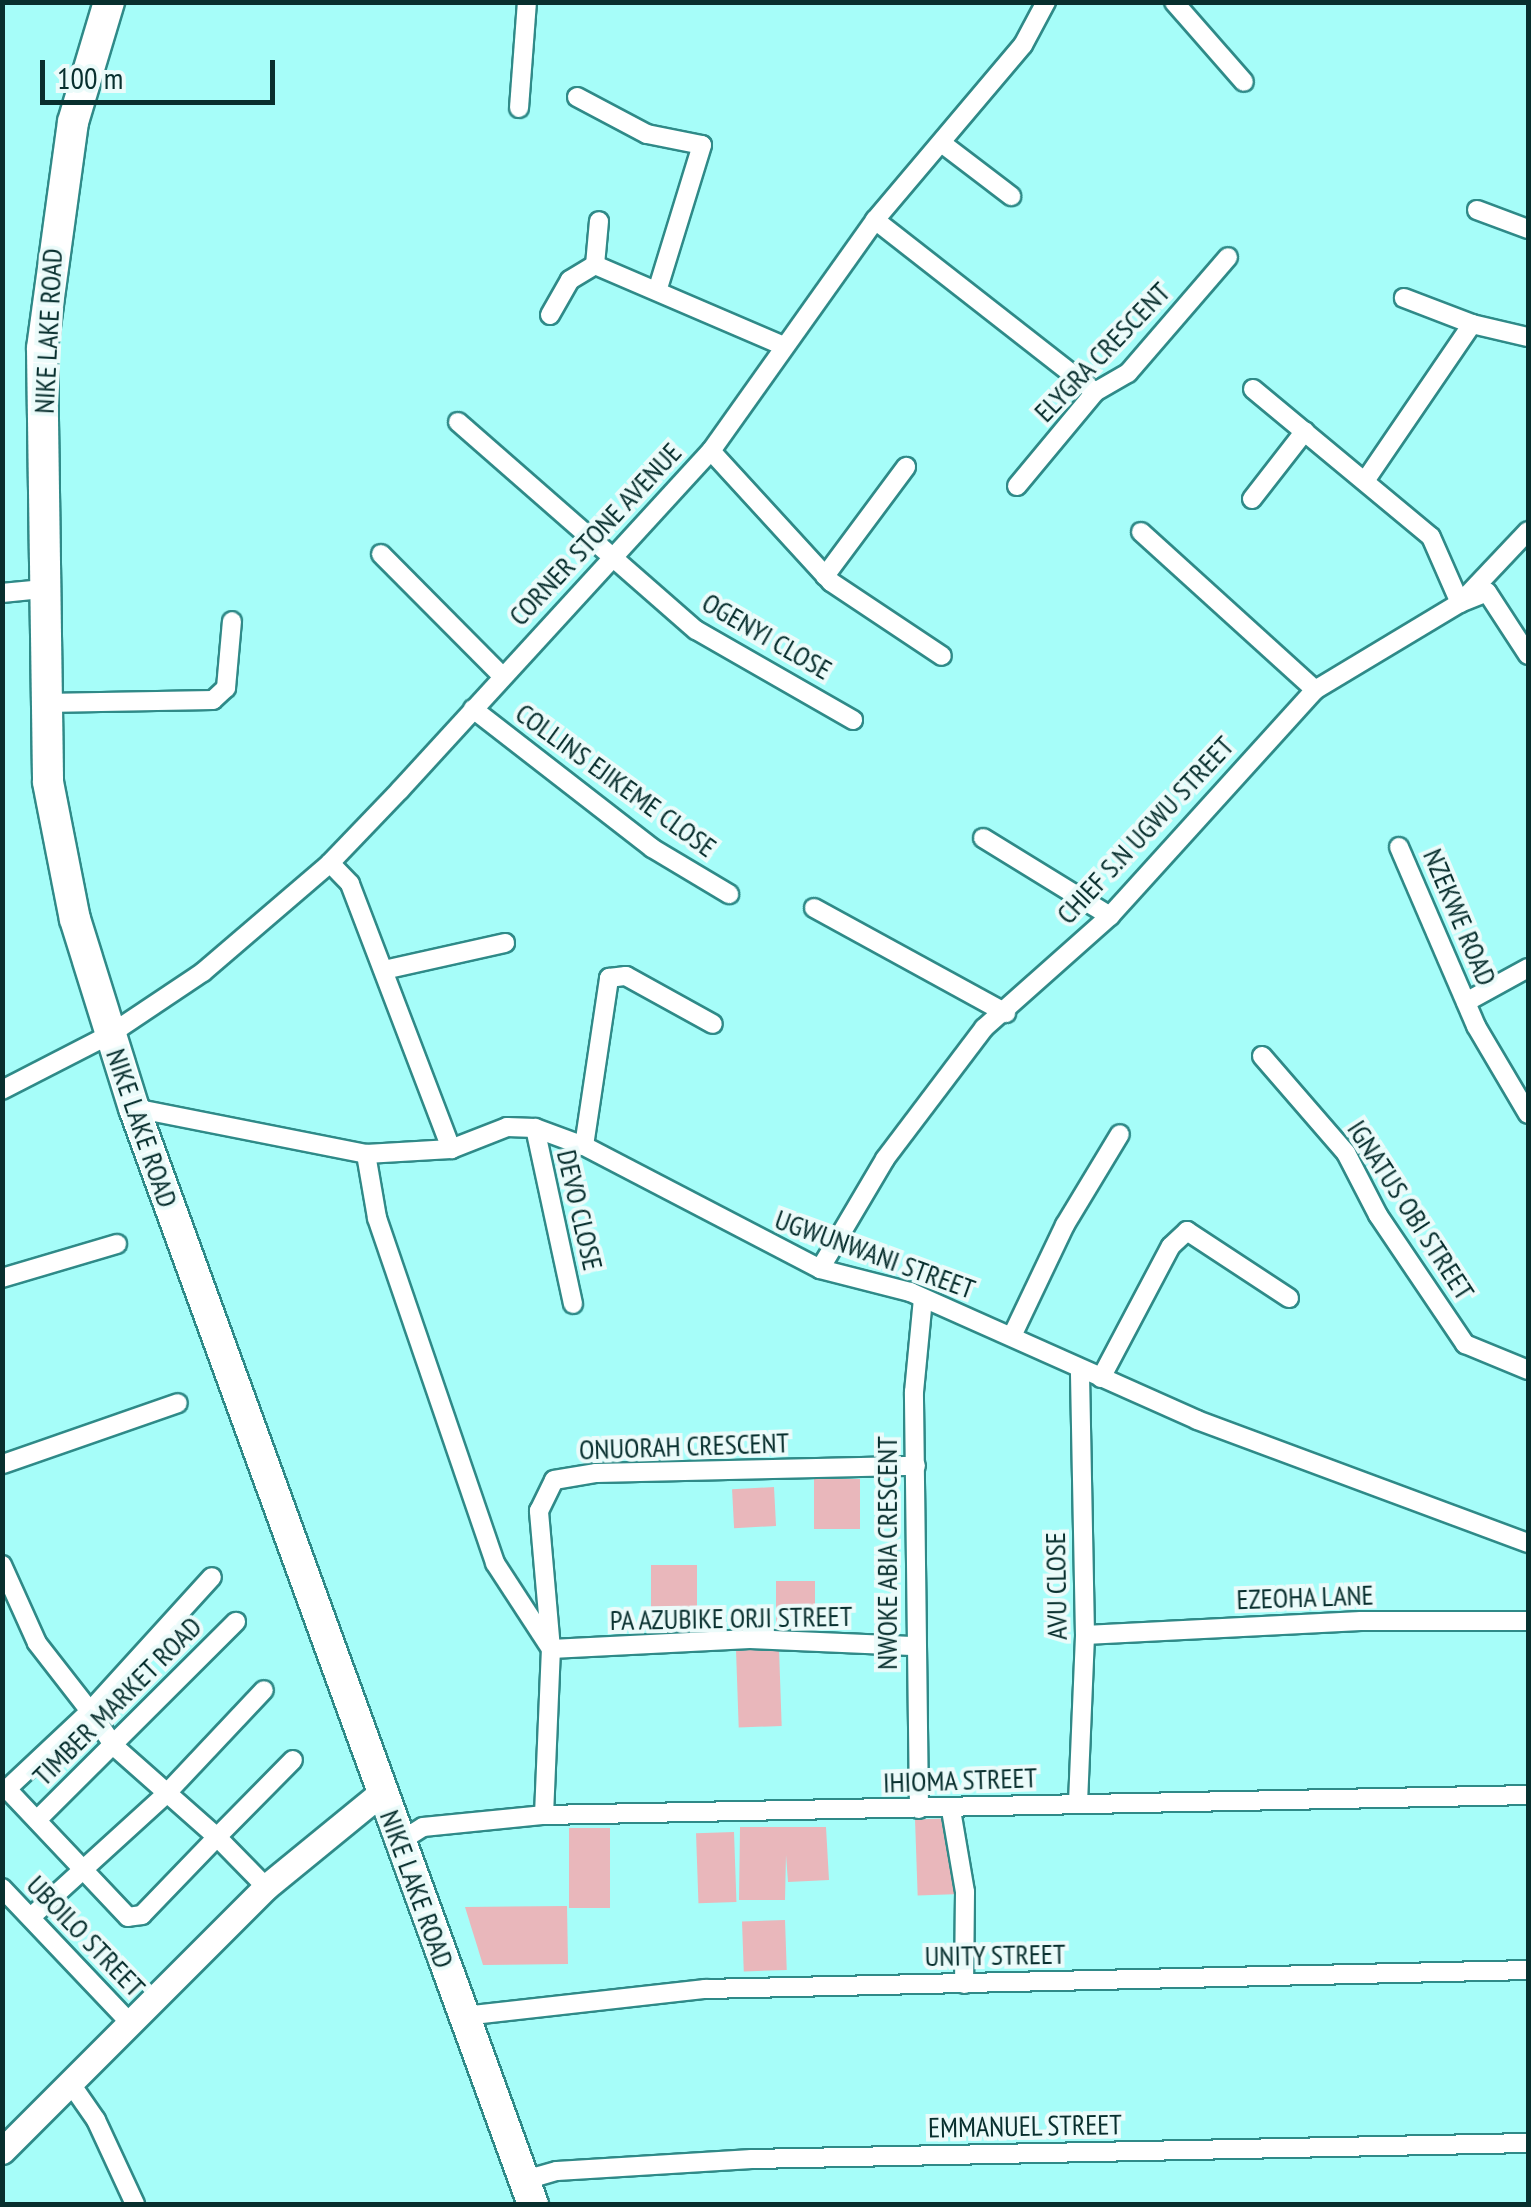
<!DOCTYPE html>
<style>
body{margin:0}
#map{position:relative;width:1531px;height:2207px;overflow:hidden;background:#a6fdf9;font-family:"PT Sans Narrow",sans-serif}
div>[style]{position:absolute}
.green>*{inset:0;background:#e9b7bb;transform-origin:0 0}
.roads{filter:drop-shadow(2px 0 #2f8a88) drop-shadow(-2px 0 #2f8a88) drop-shadow(0 2px #2f8a88) drop-shadow(0 -2px #2f8a88)}
.street>*{height:18px;margin:-9px;padding:0 9px;transform-origin:9px;border-radius:9px;background:#fff}
.secondary>*{height:25px;margin:-12.5px;padding:0 12.5px;transform-origin:12.5px;border-radius:12.5px;background:#fff}
.primary>*{height:30px;margin:-15px;padding:0 15px;transform-origin:15px;border-radius:15px;background:#fff}
span{translate:-50% -50%;white-space:nowrap;text-align:center;line-height:1.15;-webkit-text-stroke:8px #ebfbfa;paint-order:stroke}
.street-label{font-size:28px;color:#082f2e}
.frame{position:absolute;inset:0;border:5px solid #082f2e;pointer-events:none}
.scale{position:absolute;left:40px;top:60px;width:235px;height:45px;box-sizing:border-box;border:5px solid #082f2e;border-top:0;padding-left:12px;font-size:30px;line-height:35px;white-space:nowrap;color:#082f2e;-webkit-text-stroke:8px #ebfbfa;paint-order:stroke}
</style>
<div id="map">
<div class="green">
<i style="left:814px;top:1479px;width:46px;height:50px"></i>
<i style="left:774px;top:1487px;width:39px;height:42px;rotate:87deg"></i>
<i style="left:651px;top:1565px;width:46px;height:55px"></i>
<i style="left:776px;top:1581px;width:39px;height:48px"></i>
<i style="left:779px;top:1649px;width:77px;height:43px;rotate:88deg"></i>
<i style="left:958px;top:1818px;width:76px;height:43px;rotate:88deg"></i>
<i style="clip-path:polygon(740px 1827px,826px 1827px,829px 1880px,788px 1882px,786px 1855px,785px 1900px,739px 1900px)"></i>
<i style="left:569px;top:1828px;width:41px;height:80px"></i>
<i style="left:734px;top:1832px;width:70px;height:38px;rotate:88deg"></i>
<i style="clip-path:polygon(567px 1906px,568px 1964px,483px 1965px,465px 1907px)"></i>
<i style="left:785px;top:1920px;width:50px;height:43px;rotate:88deg"></i>
</div>
<div class="roads">
<div class="street">
<i style="left:1174px;top:2px;width:106px;rotate:48.8deg"></i>
<i style="left:577px;top:97px;width:79px;rotate:27.9deg"></i>
<i style="left:647px;top:134px;width:56px;rotate:11.3deg"></i>
<i style="left:702px;top:145px;width:150px;rotate:107.1deg"></i>
<i style="left:519px;top:108px;width:106px;rotate:-85.7deg"></i>
<i style="left:943px;top:144px;width:86px;rotate:37.4deg"></i>
<i style="left:1477px;top:210px;width:54px;rotate:20.4deg"></i>
<i style="left:875px;top:220px;width:279px;rotate:38deg"></i>
<i style="left:595px;top:265px;width:44px;rotate:-84.8deg"></i>
<i style="left:550px;top:315px;width:40px;rotate:-60.3deg"></i>
<i style="left:570px;top:280px;width:29px;rotate:-31deg"></i>
<i style="left:595px;top:265px;width:206px;rotate:23.2deg"></i>
<i style="left:1472px;top:324px;width:57px;rotate:13.1deg"></i>
<i style="left:1253px;top:389px;width:231px;rotate:39.7deg"></i>
<i style="left:1431px;top:537px;width:72px;rotate:66.3deg"></i>
<i style="left:1460px;top:603px;width:29px;rotate:-22deg"></i>
<i style="left:1487px;top:592px;width:75px;rotate:56.9deg"></i>
<i style="left:458px;top:422px;width:316px;rotate:41.2deg"></i>
<i style="left:696px;top:630px;width:181px;rotate:29.8deg"></i>
<i style="left:711px;top:451px;width:178px;rotate:47.5deg"></i>
<i style="left:831px;top:582px;width:133px;rotate:33.7deg"></i>
<i style="left:1365px;top:481px;width:190px;rotate:-55.7deg"></i>
<i style="left:1472px;top:324px;width:73px;rotate:-159.1deg"></i>
<i style="left:1017px;top:486px;width:122px;rotate:-50.3deg"></i>
<i style="left:1095px;top:392px;width:38px;rotate:-30deg"></i>
<i style="left:1128px;top:373px;width:153px;rotate:-49.2deg"></i>
<i style="left:1252px;top:499px;width:86px;rotate:-52.1deg"></i>
<i style="left:1141px;top:532px;width:235px;rotate:42.2deg"></i>
<i style="left:381px;top:554px;width:170px;rotate:45.2deg"></i>
<i style="left:825px;top:576px;width:136px;rotate:-53.4deg"></i>
<i style="left:2px;top:593px;width:41px;rotate:-5.6deg"></i>
<i style="left:45px;top:703px;width:168px;rotate:-1deg"></i>
<i style="left:213px;top:700px;width:18px;rotate:-43deg"></i>
<i style="left:226px;top:688px;width:67px;rotate:-84.9deg"></i>
<i style="left:473px;top:709px;width:227px;rotate:37.8deg"></i>
<i style="left:652px;top:848px;width:90px;rotate:30.9deg"></i>
<i style="left:983px;top:838px;width:149px;rotate:31.6deg"></i>
<i style="left:1399px;top:847px;width:195px;rotate:66.7deg"></i>
<i style="left:1476px;top:1026px;width:102px;rotate:59.4deg"></i>
<i style="left:330px;top:863px;width:29px;rotate:46deg"></i>
<i style="left:350px;top:884px;width:284px;rotate:69.1deg"></i>
<i style="left:814px;top:908px;width:219px;rotate:28.7deg"></i>
<i style="left:384px;top:970px;width:124px;rotate:-12.6deg"></i>
<i style="left:1466px;top:1002px;width:71px;rotate:-28.7deg"></i>
<i style="left:1262px;top:1056px;width:128px;rotate:49.1deg"></i>
<i style="left:1346px;top:1153px;width:70px;rotate:62.7deg"></i>
<i style="left:1378px;top:1215px;width:156px;rotate:56deg"></i>
<i style="left:1465px;top:1344px;width:68px;rotate:22.4deg"></i>
<i style="left:2px;top:1090px;width:120px;rotate:-27.2deg"></i>
<i style="left:109px;top:1035px;width:113px;rotate:-33.8deg"></i>
<i style="left:203px;top:972px;width:167px;rotate:-40.6deg"></i>
<i style="left:330px;top:863px;width:101px;rotate:-46.2deg"></i>
<i style="left:400px;top:790px;width:460px;rotate:-47.5deg"></i>
<i style="left:711px;top:451px;width:283px;rotate:-54.6deg"></i>
<i style="left:875px;top:220px;width:229px;rotate:-49.8deg"></i>
<i style="left:1023px;top:45px;width:49px;rotate:-61.9deg"></i>
<i style="left:134px;top:1108px;width:237px;rotate:11.2deg"></i>
<i style="left:366px;top:1154px;width:85px;rotate:-3.4deg"></i>
<i style="left:451px;top:1149px;width:60px;rotate:-21.4deg"></i>
<i style="left:507px;top:1127px;width:28px;rotate:2deg"></i>
<i style="left:535px;top:1128px;width:52px;rotate:20.2deg"></i>
<i style="left:584px;top:1146px;width:266px;rotate:27.5deg"></i>
<i style="left:820px;top:1269px;width:93px;rotate:14.3deg"></i>
<i style="left:910px;top:1292px;width:314px;rotate:24deg"></i>
<i style="left:1197px;top:1420px;width:353px;rotate:20.4deg"></i>
<i style="left:535px;top:1128px;width:180px;rotate:77.8deg"></i>
<i style="left:584px;top:1146px;width:170px;rotate:-81.5deg"></i>
<i style="left:609px;top:978px;width:17px;rotate:-7deg"></i>
<i style="left:626px;top:976px;width:99px;rotate:28.9deg"></i>
<i style="left:366px;top:1154px;width:65px;rotate:80.2deg"></i>
<i style="left:377px;top:1218px;width:365px;rotate:71.1deg"></i>
<i style="left:495px;top:1563px;width:103px;rotate:56.9deg"></i>
<i style="left:551px;top:1649px;width:199px;rotate:-2.9deg"></i>
<i style="left:750px;top:1639px;width:162px;rotate:2.5deg"></i>
<i style="left:820px;top:1269px;width:128px;rotate:-59.4deg"></i>
<i style="left:885px;top:1159px;width:164px;rotate:-52.9deg"></i>
<i style="left:984px;top:1028px;width:169px;rotate:-41.6deg"></i>
<i style="left:1110px;top:916px;width:305px;rotate:-47.8deg"></i>
<i style="left:1315px;top:690px;width:169px;rotate:-31deg"></i>
<i style="left:1460px;top:603px;width:99px;rotate:-46.6deg"></i>
<i style="left:2px;top:1278px;width:120px;rotate:-16.5deg"></i>
<i style="left:1012px;top:1336px;width:123px;rotate:-64.5deg"></i>
<i style="left:1065px;top:1225px;width:106px;rotate:-58.9deg"></i>
<i style="left:1101px;top:1378px;width:149px;rotate:-62.1deg"></i>
<i style="left:1171px;top:1246px;width:22px;rotate:-43deg"></i>
<i style="left:1187px;top:1231px;width:122px;rotate:33.3deg"></i>
<i style="left:3px;top:1464px;width:185px;rotate:-19.2deg"></i>
<i style="left:2px;top:1565px;width:85px;rotate:65.8deg"></i>
<i style="left:37px;top:1643px;width:86px;rotate:52.1deg"></i>
<i style="left:90px;top:1711px;width:42px;rotate:55.6deg"></i>
<i style="left:114px;top:1746px;width:137px;rotate:41.5deg"></i>
<i style="left:217px;top:1837px;width:108px;rotate:133.9deg"></i>
<i style="left:142px;top:1915px;width:14px;rotate:172deg"></i>
<i style="left:128px;top:1917px;width:176px;rotate:-133.4deg"></i>
<i style="left:7px;top:1789px;width:114px;rotate:-43.2deg"></i>
<i style="left:90px;top:1711px;width:181px;rotate:-47.7deg"></i>
<i style="left:1085px;top:1635px;width:276px;rotate:-2.9deg"></i>
<i style="left:1361px;top:1621px;width:167px"></i>
<i style="left:1078px;top:1803px;width:168px;rotate:-87.6deg"></i>
<i style="left:1085px;top:1635px;width:266px;rotate:-91.1deg"></i>
<i style="left:919px;top:1809px;width:417px;rotate:-90.7deg"></i>
<i style="left:914px;top:1392px;width:94px;rotate:-84.5deg"></i>
<i style="left:951px;top:1810px;width:83px;rotate:80.3deg"></i>
<i style="left:965px;top:1892px;width:92px;rotate:90.6deg"></i>
<i style="left:544px;top:1815px;width:166px;rotate:-87.6deg"></i>
<i style="left:551px;top:1649px;width:139px;rotate:-95deg"></i>
<i style="left:539px;top:1511px;width:34px;rotate:-64deg"></i>
<i style="left:554px;top:1480px;width:43px;rotate:-9.5deg"></i>
<i style="left:596px;top:1473px;width:320px;rotate:-1.3deg"></i>
<i style="left:37px;top:1820px;width:281px;rotate:-44.9deg"></i>
<i style="left:399px;top:1842px;width:28px;rotate:-32deg"></i>
<i style="left:423px;top:1827px;width:122px;rotate:-5.7deg"></i>
<i style="left:544px;top:1815px;width:984px;rotate:-1.16deg"></i>
<i style="left:266px;top:1887px;width:70px;rotate:-134.4deg"></i>
<i style="left:217px;top:1837px;width:108px;rotate:-45.4deg"></i>
<i style="left:2px;top:1888px;width:186px;rotate:46.5deg"></i>
<i style="left:31px;top:1917px;width:181px;rotate:-42.3deg"></i>
<i style="left:165px;top:1795px;width:144px;rotate:-46.7deg"></i>
<i style="left:464px;top:2016px;width:243px;rotate:-6.4deg"></i>
<i style="left:705px;top:1989px;width:823px;rotate:-1.32deg"></i>
<i style="left:71px;top:2084px;width:44px;rotate:55.2deg"></i>
<i style="left:96px;top:2120px;width:93px;rotate:65.1deg"></i>
<i style="left:525px;top:2180px;width:33px;rotate:-16deg"></i>
<i style="left:557px;top:2171px;width:195px;rotate:-3.5deg"></i>
<i style="left:752px;top:2159px;width:776px;rotate:-1.18deg"></i>
</div>
<div class="secondary">
<i style="left:2px;top:2151px;width:373px;rotate:-45deg"></i>
<i style="left:266px;top:1887px;width:150px;rotate:-39.3deg"></i>
</div>
<div class="primary">
<i style="left:109px;top:2px;width:125px;rotate:106.7deg"></i>
<i style="left:73px;top:122px;width:228px;rotate:97.8deg"></i>
<i style="left:42px;top:348px;width:434px;rotate:89.2deg"></i>
<i style="left:48px;top:782px;width:140px;rotate:78.9deg"></i>
<i style="left:75px;top:919px;width:198px;rotate:72.7deg"></i>
<i style="left:134px;top:1108px;width:1166px;rotate:70deg"></i>
</div>
</div>
<div class="street-label">
<span style="left:48px;top:331px;rotate:-87deg">NIKE LAKE ROAD</span>
<span style="left:1102px;top:352px;rotate:-46deg">ELYGRA CRESCENT</span>
<span style="left:595px;top:534px;rotate:-47deg">CORNER STONE AVENUE</span>
<span style="left:767px;top:636px;rotate:30deg">OGENYI CLOSE</span>
<span style="left:616px;top:780px;rotate:36deg">COLLINS EJIKEME CLOSE</span>
<span style="left:1145px;top:830px;rotate:-47deg">CHIEF S.N UGWU STREET</span>
<span style="left:1460px;top:917px;rotate:67deg">NZEKWE ROAD</span>
<span style="left:142px;top:1128px;rotate:71deg">NIKE LAKE ROAD</span>
<span style="left:580px;top:1210px;rotate:77deg">DEVO CLOSE</span>
<span style="left:1411px;top:1210px;rotate:57deg">IGNATUS OBI STREET</span>
<span style="left:875px;top:1254px;rotate:20deg">UGWUNWANI STREET</span>
<span style="left:684px;top:1446px;rotate:-2deg">ONUORAH CRESCENT</span>
<span style="left:887px;top:1553px;rotate:-90deg">NWOKE ABIA CRESCENT</span>
<span style="left:1056px;top:1586px;rotate:-91deg">AVU CLOSE</span>
<span style="left:1305px;top:1597px;rotate:-2deg">EZEOHA LANE</span>
<span style="left:731px;top:1618px;rotate:-1deg">PA AZUBIKE ORJI STREET</span>
<span style="left:117px;top:1701px;rotate:-45deg">TIMBER MARKET ROAD</span>
<span style="left:960px;top:1780px;rotate:-2deg">IHIOMA STREET</span>
<span style="left:417px;top:1889px;rotate:70deg">NIKE LAKE ROAD</span>
<span style="left:86px;top:1936px;rotate:46deg">UBOILO STREET</span>
<span style="left:995px;top:1955px;rotate:-1deg">UNITY STREET</span>
<span style="left:1025px;top:2126px;rotate:-1deg">EMMANUEL STREET</span>
</div>
<div class="frame"></div>
<div class="scale">100 m</div>
</div>
